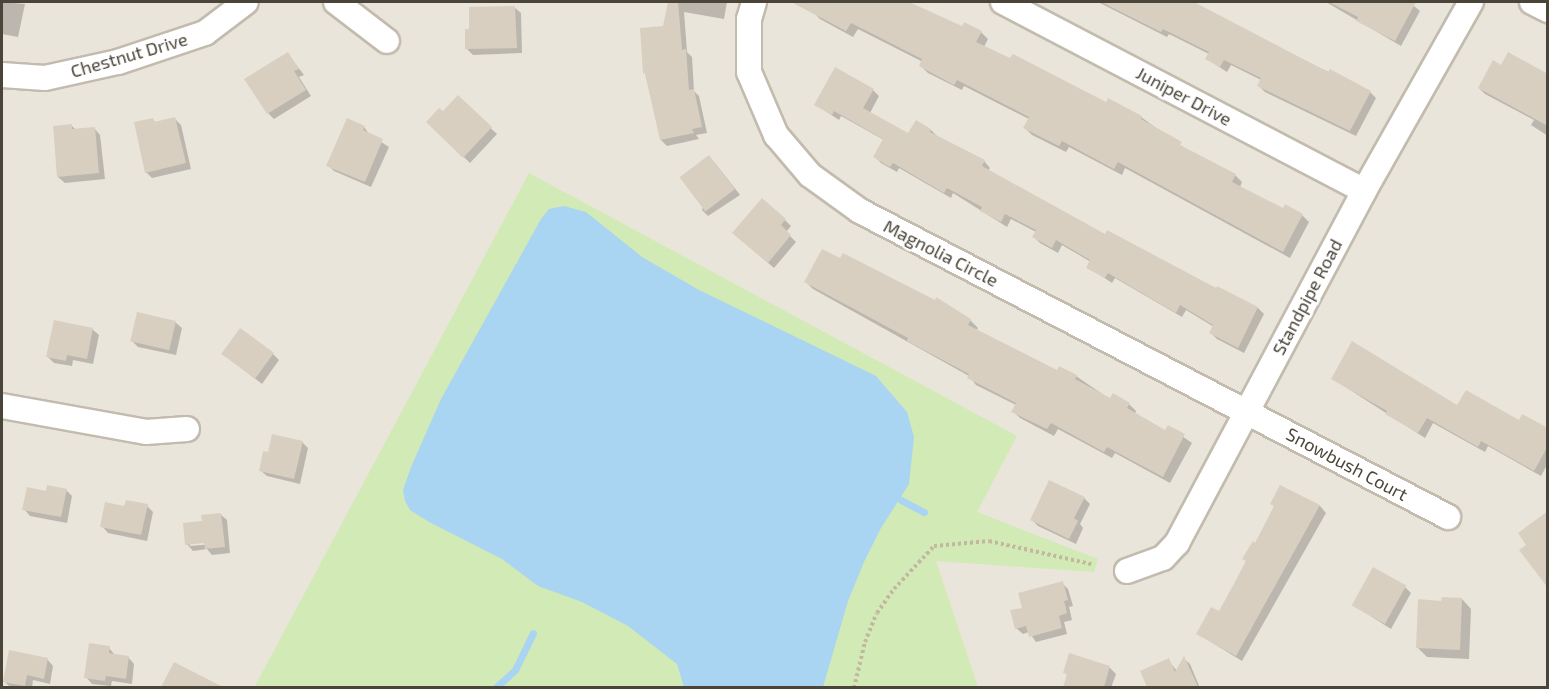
<!DOCTYPE html>
<style>
body{margin:0}
#map{position:relative;width:1549px;height:689px;overflow:hidden;background:#f6f3ec;font-family:"Exo 2",sans-serif}
div>[style]{position:absolute}
.residential>*{inset:0;background:#eae5da;transform-origin:0 0}
.green>*{inset:0;background:#d2eab5}
.water>*{inset:0;background:#a9d4f2}
.shadow>*{inset:0;background:#0003}
.stream>*{height:7px;margin:-3.5px;padding:0 3.5px;transform-origin:3.5px;border-radius:3.5px;background:#a9d4f2}
.building>*{inset:0;background:#d8cfc1;transform-origin:0 0}
.path>*{height:4px;margin-top:-2px;transform-origin:0;background:repeating-linear-gradient(90deg,#c4b79f 0 3px,transparent 0 6px)}
.roads{filter:drop-shadow(2px 0 #c2bbae) drop-shadow(-2px 0 #c2bbae) drop-shadow(0 2px #c2bbae) drop-shadow(0 -2px #c2bbae)}
.minor>*{height:24px;margin:-12px;padding:0 12px;transform-origin:12px;border-radius:12px;background:#fff}
span{translate:-50% -50%;white-space:nowrap;text-align:center;line-height:1.15;-webkit-text-stroke:5px #fff;paint-order:stroke}
.street-label{font-size:18px;color:#4b4439}
.frame{position:absolute;inset:0;border:3px solid #4b4439;pointer-events:none}
</style>
<div id="map">
<div class="residential">
<i style="left:2px;top:2px;width:1545px;height:685px"></i>
</div>
<div class="green">
<i style="clip-path:polygon(529px 173px,1017px 436px,977px 512px,1098px 559px,1094px 572px,936px 561px,978px 687px,254px 688px)"></i>
</div>
<div class="water">
<i style="clip-path:polygon(564px 206px,586px 212px,642px 257px,699px 290px,876px 376px,907px 412px,914px 437px,909px 484px,881px 528px,864px 562px,848px 601px,823px 687px,684px 687px,677px 664px,628px 626px,582px 602px,538px 586px,502px 559px,429px 522px,410px 510px,405px 501px,403px 490px,411px 467px,441px 399px,541px 219px,549px 209px)"></i>
</div>
<div class="shadow">
<i style="clip-path:polygon(2px 2px,25px 4px,18px 37px,2px 34px)"></i>
<i style="clip-path:polygon(669px 2px,727px 2px,724px 19px,684px 12px,687px 52px,692px 57px,694px 91px,699px 96px,707px 133px,696px 135px,699px 139px,667px 146px,661px 140px,645px 73px,664px 28px)"></i>
<i style="clip-path:polygon(819px 2px,906px 2px,943px 21px,981px 32px,988px 39px,984px 47px,1106px 104px,1141px 117px,1188px 151px,1235px 175px,1242px 182px,1240px 187px,1283px 210px,1302px 215px,1309px 222px,1290px 258px,1125px 168px,1122px 175px,1069px 147px,1066px 152px,1032px 135px,1025px 128px,1029px 119px,964px 86px,962px 90px,928px 73px,921px 66px,923px 62px,858px 29px,853px 37px,820px 19px,813px 12px)"></i>
<i style="clip-path:polygon(1098px 2px,1190px 2px,1252px 35px,1370px 92px,1376px 98px,1356px 136px,1265px 92px,1259px 86px,1261px 80px,1231px 65px,1227px 72px,1207px 59px,1209px 54px,1169px 34px,1167px 37px)"></i>
<i style="clip-path:polygon(1326px 2px,1409px 2px,1420px 11px,1401px 46px)"></i>
<i style="clip-path:polygon(514px 7px,521px 13px,522px 53px,473px 55px,467px 49px)"></i>
<i style="clip-path:polygon(288px 54px,304px 75px,299px 77px,311px 96px,274px 119px,268px 113px)"></i>
<i style="clip-path:polygon(1479px 88px,1548px 92px,1548px 136px,1531px 125px,1534px 120px,1485px 94px)"></i>
<i style="clip-path:polygon(873px 90px,879px 96px,870px 113px,909px 135px,931px 130px,937px 136px,984px 161px,990px 168px,988px 171px,1106px 236px,1258px 308px,1264px 314px,1244px 353px,1217px 339px,1211px 333px,1214px 327px,1186px 310px,1182px 317px,1115px 278px,1112px 283px,1088px 267px,1091px 262px,1062px 245px,1058px 253px,1040px 243px,1034px 237px,1036px 232px,1011px 219px,1007px 227px,953px 193px,951px 198px,899px 168px,897px 172px,881px 163px,875px 157px,884px 140px,841px 116px,839px 120px,816px 105px)"></i>
<i style="clip-path:polygon(458px 98px,497px 134px,470px 163px,428px 122px,443px 113px)"></i>
<i style="clip-path:polygon(152px 119px,156px 123px,175px 119px,181px 125px,191px 169px,152px 178px,146px 172px)"></i>
<i style="clip-path:polygon(72px 126px,76px 130px,94px 128px,100px 135px,105px 179px,65px 183px,58px 177px)"></i>
<i style="clip-path:polygon(364px 127px,370px 135px,389px 147px,371px 187px,334px 171px,328px 165px)"></i>
<i style="clip-path:polygon(715px 163px,740px 195px,708px 216px,702px 210px)"></i>
<i style="clip-path:polygon(785px 220px,791px 226px,786px 232px,796px 242px,774px 268px,740px 239px)"></i>
<i style="clip-path:polygon(806px 282px,935px 302px,937px 299px,970px 320px,978px 328px,976px 331px,1057px 372px,1076px 376px,1111px 400px,1113px 396px,1129px 404px,1136px 411px,1135px 414px,1166px 432px,1169px 427px,1192px 443px,1170px 483px,1115px 453px,1112px 458px,1058px 429px,1054px 436px,1020px 418px,1013px 411px,1016px 405px,976px 385px,969px 376px,813px 289px)"></i>
<i style="clip-path:polygon(175px 322px,182px 328px,176px 355px,138px 347px,132px 341px)"></i>
<i style="clip-path:polygon(92px 329px,99px 335px,93px 364px,73px 360px,72px 366px,54px 363px,48px 357px)"></i>
<i style="clip-path:polygon(223px 354px,273px 354px,279px 360px,262px 384px)"></i>
<i style="clip-path:polygon(1333px 379px,1548px 430px,1548px 463px,1541px 476px,1488px 446px,1485px 452px,1433px 423px,1425px 438px)"></i>
<i style="clip-path:polygon(302px 442px,308px 448px,300px 484px,267px 476px,260px 470px,269px 454px)"></i>
<i style="clip-path:polygon(1280px 487px,1320px 506px,1326px 513px,1242px 661px,1198px 634px,1219px 613px,1275px 507px)"></i>
<i style="clip-path:polygon(66px 490px,72px 496px,67px 523px,30px 516px,24px 509px)"></i>
<i style="clip-path:polygon(1084px 498px,1090px 504px,1080px 524px,1083px 528px,1076px 544px,1038px 526px,1032px 520px)"></i>
<i style="clip-path:polygon(147px 506px,153px 512px,147px 541px,108px 533px,102px 526px,125px 508px)"></i>
<i style="clip-path:polygon(evenodd,220px 514px,227px 520px,230px 553px,212px 555px,207px 549px,193px 551px,187px 544px,204px 522px,220px 514px,211px 541px,212px 544px,190px 546px,190px 543px,211px 541px)"></i>
<i style="clip-path:polygon(1062px 583px,1068px 589px,1073px 606px,1069px 607px,1072px 620px,1064px 622px,1067px 634px,1036px 642px,1029px 632px,1023px 634px,1016px 628px)"></i>
<i style="clip-path:polygon(1405px 587px,1411px 593px,1391px 629px,1353px 605px)"></i>
<i style="clip-path:polygon(1462px 599px,1471px 609px,1469px 659px,1427px 657px,1417px 647px,1443px 603px)"></i>
<i style="clip-path:polygon(109px 648px,115px 655px,128px 657px,134px 664px,132px 684px,112px 681px,111px 686px,92px 684px,86px 677px)"></i>
<i style="clip-path:polygon(1070px 655px,1110px 668px,1116px 674px,1111px 688px,1065px 688px,1068px 676px,1065px 672px)"></i>
<i style="clip-path:polygon(47px 659px,53px 666px,50px 684px,33px 680px,32px 688px,10px 687px,4px 681px)"></i>
<i style="clip-path:polygon(1184px 659px,1190px 664px,1200px 688px,1149px 688px,1142px 672px,1168px 660px,1177px 671px)"></i>
<i style="clip-path:polygon(175px 664px,209px 682px,215px 688px,163px 688px)"></i>
</div>
<div class="stream">
<i style="left:901px;top:500px;width:26px;rotate:28deg"></i>
<i style="left:495px;top:688px;width:27px;rotate:-42deg"></i>
<i style="left:515px;top:670px;width:41px;rotate:-64.1deg"></i>
</div>
<div class="building">
<i style="clip-path:polygon(668px 2px,678px 2px,682px 50px,686px 49px,689px 90px,694px 89px,702px 127px,692px 129px,694px 133px,660px 140px,645px 73px,643px 74px,640px 28px,663px 26px)"></i>
<i style="clip-path:polygon(791px 2px,909px 2px,962px 26px,964px 22px,982px 31px,976px 42px,1010px 58px,1013px 54px,1106px 102px,1108px 98px,1142px 116px,1141px 119px,1182px 142px,1180px 145px,1236px 174px,1232px 182px,1283px 208px,1285px 204px,1303px 214px,1283px 252px,1118px 162px,1114px 169px,1062px 141px,1059px 146px,1023px 128px,1029px 117px,957px 80px,954px 85px,919px 66px,922px 59px,851px 23px,846px 31px)"></i>
<i style="clip-path:polygon(1101px 2px,1194px 2px,1328px 72px,1330px 69px,1371px 91px,1350px 131px,1257px 86px,1261px 78px,1224px 60px,1220px 67px,1205px 59px,1209px 52px,1163px 29px,1161px 32px)"></i>
<i style="clip-path:polygon(1329px 2px,1416px 2px,1395px 41px,1356px 21px,1358px 17px)"></i>
<i style="clip-path:polygon(515px 6px,517px 48px,465px 49px,465px 29px,469px 29px,469px 7px)"></i>
<i style="clip-path:polygon(288px 52px,299px 69px,294px 71px,306px 90px,267px 114px,244px 79px)"></i>
<i style="clip-path:polygon(1508px 52px,1548px 74px,1548px 126px,1478px 88px,1493px 60px,1501px 65px)"></i>
<i style="clip-path:polygon(835px 67px,874px 89px,863px 108px,908px 133px,916px 120px,931px 129px,930px 132px,985px 160px,982px 166px,1105px 234px,1107px 230px,1216px 288px,1217px 286px,1258px 307px,1238px 348px,1209px 333px,1213px 325px,1180px 305px,1176px 313px,1108px 273px,1105px 278px,1086px 268px,1090px 260px,1056px 240px,1052px 248px,1032px 237px,1036px 230px,1005px 214px,1001px 222px,980px 211px,982px 207px,947px 188px,944px 193px,893px 163px,890px 167px,873px 157px,883px 139px,834px 111px,832px 115px,814px 105px)"></i>
<i style="clip-path:polygon(458px 95px,492px 127px,463px 158px,426px 122px,439px 108px,443px 111px)"></i>
<i style="clip-path:polygon(175px 117px,186px 163px,145px 173px,134px 122px,153px 118px,154px 122px)"></i>
<i style="clip-path:polygon(347px 118px,365px 126px,363px 130px,383px 139px,365px 182px,326px 166px)"></i>
<i style="clip-path:polygon(72px 124px,72px 129px,95px 127px,99px 173px,57px 177px,53px 126px)"></i>
<i style="left:709px;top:155px;width:43px;height:37px;rotate:53deg"></i>
<i style="clip-path:polygon(762px 198px,786px 219px,781px 225px,791px 235px,768px 263px,732px 233px)"></i>
<i style="clip-path:polygon(822px 249px,840px 258px,843px 253px,935px 300px,936px 297px,971px 319px,968px 325px,1057px 370px,1059px 366px,1077px 375px,1075px 379px,1110px 398px,1113px 393px,1130px 403px,1127px 408px,1165px 430px,1168px 425px,1185px 434px,1163px 477px,1107px 447px,1104px 452px,1051px 423px,1047px 429px,1011px 412px,1016px 403px,967px 378px,969px 374px,907px 341px,908px 338px,804px 282px)"></i>
<i style="left:137px;top:312px;width:40px;height:30px;rotate:13deg"></i>
<i style="clip-path:polygon(54px 320px,93px 328px,87px 359px,67px 355px,66px 361px,46px 357px)"></i>
<i style="left:240px;top:328px;width:42px;height:32px;rotate:36deg"></i>
<i style="clip-path:polygon(1352px 341px,1457px 405px,1466px 390px,1519px 420px,1522px 414px,1548px 428px,1548px 446px,1534px 471px,1481px 441px,1478px 447px,1427px 418px,1418px 433px,1385px 414px,1387px 411px,1331px 379px)"></i>
<i style="clip-path:polygon(272px 434px,303px 441px,294px 479px,259px 471px,263px 451px,268px 452px)"></i>
<i style="clip-path:polygon(1049px 480px,1085px 497px,1074px 518px,1078px 521px,1069px 539px,1030px 520px)"></i>
<i style="clip-path:polygon(47px 485px,67px 489px,61px 517px,22px 510px,27px 487px,46px 491px)"></i>
<i style="clip-path:polygon(1280px 485px,1320px 505px,1236px 656px,1196px 634px,1211px 607px,1219px 611px,1235px 582px,1246px 561px,1242px 559px,1253px 541px,1255px 543px,1274px 506px,1270px 504px)"></i>
<i style="clip-path:polygon(126px 500px,148px 504px,141px 535px,100px 527px,105px 502px,124px 506px)"></i>
<i style="clip-path:polygon(1548px 511px,1548px 588px,1519px 550px,1526px 545px,1518px 533px)"></i>
<i style="clip-path:polygon(221px 513px,225px 547px,205px 549px,204px 543px,185px 545px,183px 523px,202px 521px,201px 515px)"></i>
<i style="left:1373px;top:567px;width:38px;height:44px;rotate:29deg"></i>
<i style="clip-path:polygon(1063px 581px,1068px 600px,1064px 601px,1067px 613px,1059px 616px,1062px 628px,1029px 637px,1026px 626px,1015px 629px,1010px 610px,1022px 608px,1018px 593px)"></i>
<i style="clip-path:polygon(1442px 597px,1462px 598px,1460px 650px,1416px 648px,1418px 599px,1441px 601px)"></i>
<i style="clip-path:polygon(89px 643px,110px 646px,109px 653px,129px 656px,126px 679px,106px 676px,105px 681px,84px 678px)"></i>
<i style="clip-path:polygon(9px 650px,48px 658px,44px 679px,27px 675px,25px 686px,3px 682px)"></i>
<i style="clip-path:polygon(1069px 653px,1110px 666px,1104px 687px,1063px 687px,1067px 674px,1063px 673px)"></i>
<i style="clip-path:polygon(1184px 656px,1198px 687px,1147px 687px,1140px 671px,1169px 658px,1175px 672px)"></i>
<i style="clip-path:polygon(174px 662px,223px 687px,161px 687px)"></i>
</div>
<div class="path">
<i style="left:854px;top:688px;width:47px;rotate:-76.6deg"></i>
<i style="left:865px;top:642px;width:31px;rotate:-68deg"></i>
<i style="left:877px;top:613px;width:29px;rotate:-55deg"></i>
<i style="left:894px;top:589px;width:59px;rotate:-47.1deg"></i>
<i style="left:934px;top:546px;width:55px;rotate:-5.2deg"></i>
<i style="left:989px;top:541px;width:105px;rotate:12.7deg"></i>
</div>
<div class="roads">
<div class="minor">
<i style="left:336px;top:2px;width:64px;rotate:37.4deg"></i>
<i style="left:754px;top:2px;width:18px;rotate:106deg"></i>
<i style="left:749px;top:19px;width:53px;rotate:90deg"></i>
<i style="left:749px;top:72px;width:69px;rotate:66.8deg"></i>
<i style="left:776px;top:135px;width:52px;rotate:49.6deg"></i>
<i style="left:810px;top:175px;width:62px;rotate:35.8deg"></i>
<i style="left:860px;top:211px;width:663px;rotate:27.49deg"></i>
<i style="left:1003px;top:2px;width:407px;rotate:27.6deg"></i>
<i style="left:1532px;top:2px;width:18px;rotate:27deg"></i>
<i style="left:2px;top:75px;width:43px;rotate:4deg"></i>
<i style="left:45px;top:78px;width:75px;rotate:-12.4deg"></i>
<i style="left:118px;top:62px;width:92px;rotate:-18.4deg"></i>
<i style="left:205px;top:33px;width:51px;rotate:-37.1deg"></i>
<i style="left:2px;top:406px;width:146px;rotate:10.2deg"></i>
<i style="left:146px;top:432px;width:41px;rotate:-4.2deg"></i>
<i style="left:1127px;top:571px;width:38px;rotate:-20deg"></i>
<i style="left:1163px;top:558px;width:21px;rotate:-47deg"></i>
<i style="left:1177px;top:543px;width:399px;rotate:-62deg"></i>
<i style="left:1364px;top:191px;width:217px;rotate:-60.5deg"></i>
</div>
</div>
<div class="street-label">
<span style="left:129px;top:55px;rotate:-16deg">Chestnut Drive</span>
<span style="left:1184px;top:96px;rotate:28deg">Juniper Drive</span>
<span style="left:941px;top:253px;rotate:27deg">Magnolia Circle</span>
<span style="left:1307px;top:297px;rotate:-62deg">Standpipe Road</span>
<span style="left:1347px;top:464px;rotate:28deg">Snowbush Court</span>
</div>
<div class="frame"></div>
</div>
